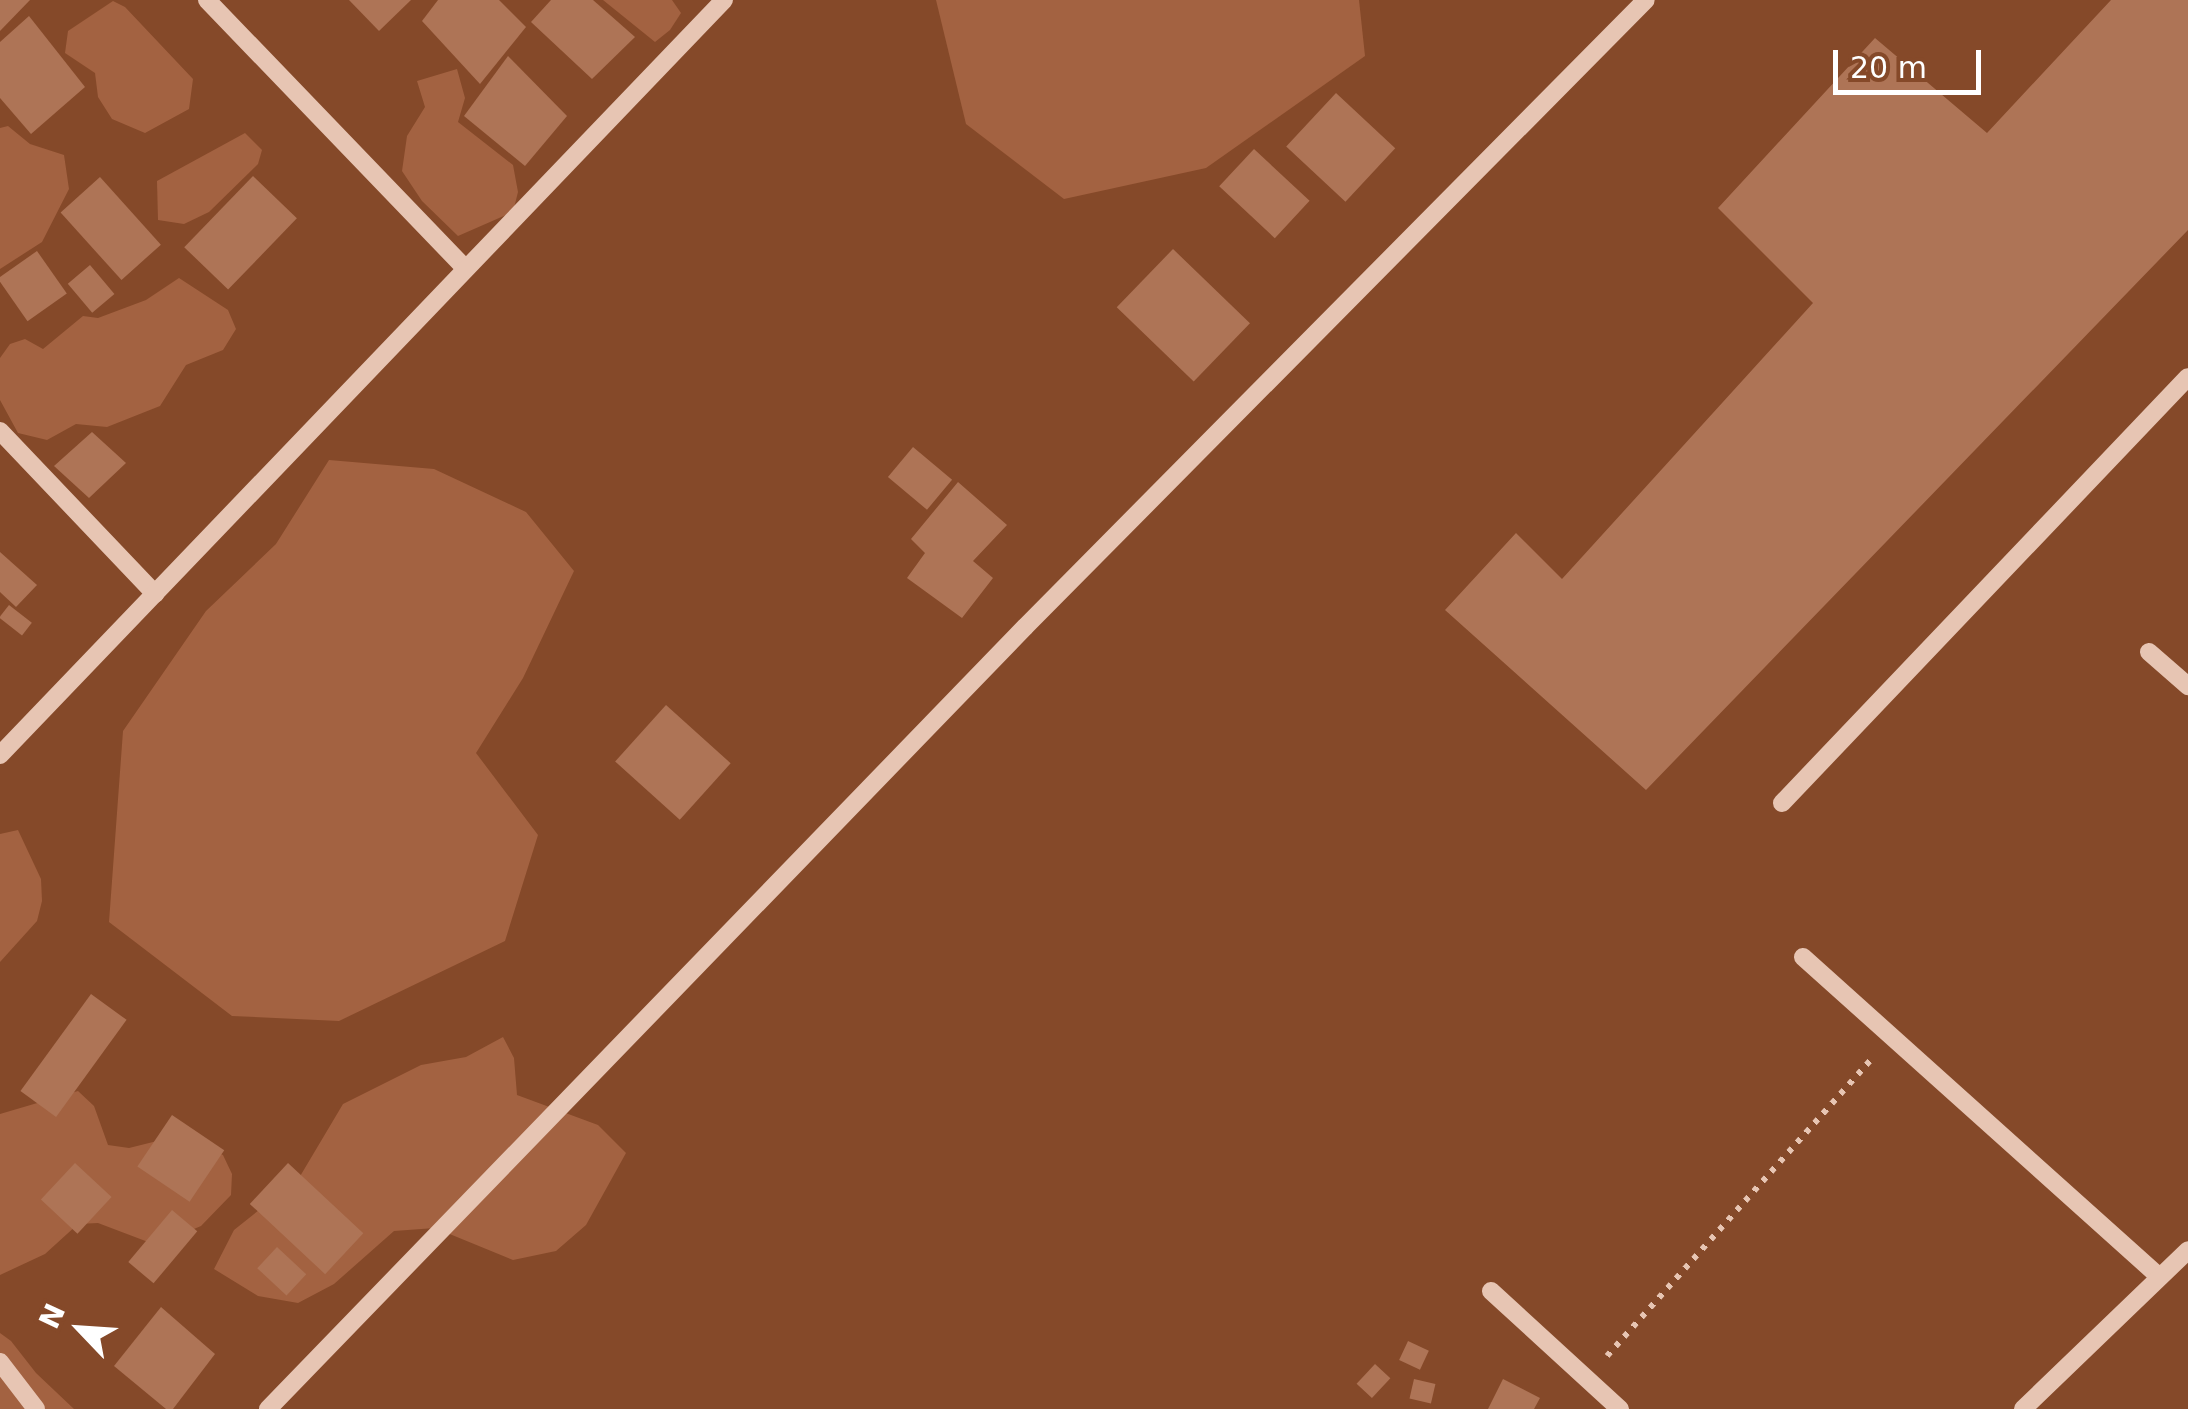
<!DOCTYPE html>
<style>
body{margin:0}
#map{position:relative;width:2188px;height:1409px;overflow:hidden;background:#854929;font-family:"DejaVu Sans",sans-serif}
div>[style]{position:absolute}
.green>*{inset:0;background:#a36241}
.building>*{inset:0;background:#ae7456;transform-origin:0 0}
.path>*{height:6px;margin-top:-3px;transform-origin:0;background:repeating-linear-gradient(90deg,#e7c5b3 0 5px,transparent 0 13px)}
.minor>*{height:18px;margin:-9px;padding:0 9px;transform-origin:9px;border-radius:9px;background:#e7c5b3}
span{translate:-50% -50%;white-space:nowrap;text-align:center;line-height:1.15;-webkit-text-stroke:8px #854929;paint-order:stroke}
.north{position:absolute;left:30px;top:1279px;width:100px;height:100px;-webkit-text-stroke:8px #854929;paint-order:stroke;rotate:295deg;font-size:28px;font-weight:700;line-height:40px;text-align:center;color:#fff}
.north::after{content:'';display:block;margin:auto;width:35px;height:45px;background:#fff;clip-path:polygon(50% 0,100% 100%,50% 72%,0 100%)}
.scale{position:absolute;left:1833px;top:50px;width:148px;height:45px;box-sizing:border-box;border:5px solid #fff;border-top:0;padding-left:12px;font-size:30px;line-height:35px;white-space:nowrap;color:#fff;-webkit-text-stroke:8px #854929;paint-order:stroke}
</style>
<div id="map">
<div class="green">
<i style="clip-path:polygon(603px 0,672px 0,681px 13px,670px 30px,655px 42px)"></i>
<i style="clip-path:polygon(936px 0,1359px 0,1365px 56px,1206px 168px,1064px 199px,966px 124px)"></i>
<i style="clip-path:polygon(113px 1px,125px 7px,193px 79px,189px 109px,145px 133px,112px 119px,98px 97px,95px 73px,65px 53px,68px 31px)"></i>
<i style="clip-path:polygon(457px 69px,465px 98px,458px 122px,513px 165px,518px 192px,513px 212px,458px 236px,422px 201px,402px 171px,407px 136px,425px 107px,417px 81px)"></i>
<i style="clip-path:polygon(8px 126px,30px 144px,64px 155px,69px 189px,42px 242px,0 269px,0 128px)"></i>
<i style="clip-path:polygon(245px 133px,262px 150px,258px 164px,209px 212px,184px 224px,158px 220px,157px 181px)"></i>
<i style="clip-path:polygon(179px 278px,228px 310px,236px 329px,223px 350px,186px 365px,160px 406px,107px 427px,76px 424px,47px 440px,18px 433px,0 400px,0 358px,10px 344px,25px 339px,43px 349px,83px 316px,98px 318px,146px 300px)"></i>
<i style="clip-path:polygon(329px 460px,434px 469px,526px 512px,574px 571px,523px 678px,476px 753px,538px 835px,505px 941px,339px 1021px,232px 1016px,109px 922px,123px 731px,206px 611px,276px 544px)"></i>
<i style="clip-path:polygon(18px 830px,41px 879px,42px 901px,37px 921px,0 962px,0 834px)"></i>
<i style="clip-path:polygon(503px 1037px,514px 1058px,517px 1095px,598px 1125px,626px 1153px,586px 1225px,556px 1251px,513px 1260px,435px 1228px,394px 1231px,334px 1284px,298px 1303px,258px 1296px,214px 1269px,234px 1230px,299px 1178px,343px 1104px,421px 1065px,466px 1057px)"></i>
<i style="clip-path:polygon(78px 1091px,94px 1106px,108px 1145px,129px 1148px,169px 1138px,191px 1140px,223px 1155px,232px 1174px,231px 1195px,201px 1226px,156px 1245px,98px 1223px,78px 1224px,45px 1254px,0 1275px,0 1114px)"></i>
<i style="clip-path:polygon(0 1333px,11px 1341px,36px 1373px,74px 1409px,0 1409px)"></i>
</div>
<div class="building">
<i style="clip-path:polygon(0 0,30px 0,0 31px)"></i>
<i style="clip-path:polygon(349px 0,411px 0,379px 31px)"></i>
<i style="clip-path:polygon(438px 0,499px 0,526px 27px,480px 84px,422px 21px)"></i>
<i style="clip-path:polygon(551px 0,593px 0,635px 37px,592px 79px,531px 22px)"></i>
<i style="clip-path:polygon(2111px 0,2188px 0,2188px 230px,1646px 790px,1445px 610px,1516px 533px,1562px 579px,1813px 303px,1718px 208px,1875px 38px,1987px 133px)"></i>
<i style="clip-path:polygon(29px 16px,85px 87px,31px 134px,0 98px,0 42px)"></i>
<i style="clip-path:polygon(508px 56px,567px 116px,525px 166px,464px 116px)"></i>
<i style="left:1336px;top:93px;width:81px;height:73px;rotate:43deg"></i>
<i style="left:1254px;top:149px;width:76px;height:51px;rotate:43deg"></i>
<i style="left:253px;top:176px;width:61px;height:99px;rotate:44deg"></i>
<i style="left:100px;top:177px;width:91px;height:53px;rotate:48deg"></i>
<i style="left:1173px;top:249px;width:107px;height:81px;rotate:44deg"></i>
<i style="left:37px;top:251px;width:52px;height:48px;rotate:55deg"></i>
<i style="left:90px;top:265px;width:38px;height:29px;rotate:50deg"></i>
<i style="clip-path:polygon(92px 432px,126px 463px,89px 498px,54px 466px)"></i>
<i style="left:913px;top:447px;width:51px;height:39px;rotate:40deg"></i>
<i style="clip-path:polygon(958px 482px,1007px 525px,973px 561px,993px 578px,962px 618px,907px 578px,925px 553px,911px 539px)"></i>
<i style="clip-path:polygon(0 552px,37px 585px,16px 607px,0 592px)"></i>
<i style="left:9px;top:605px;width:29px;height:16px;rotate:38deg"></i>
<i style="left:666px;top:705px;width:87px;height:76px;rotate:42deg"></i>
<i style="left:91px;top:994px;width:44px;height:120px;rotate:36deg"></i>
<i style="left:172px;top:1115px;width:63px;height:62px;rotate:34deg"></i>
<i style="left:75px;top:1163px;width:50px;height:50px;rotate:43deg"></i>
<i style="left:288px;top:1163px;width:103px;height:56px;rotate:43deg"></i>
<i style="left:172px;top:1210px;width:33px;height:68px;rotate:40deg"></i>
<i style="left:277px;top:1247px;width:40px;height:29px;rotate:43deg"></i>
<i style="clip-path:polygon(161px 1307px,215px 1354px,173px 1409px,166px 1409px,114px 1366px)"></i>
<i style="left:1408px;top:1341px;width:23px;height:21px;rotate:25deg"></i>
<i style="left:1375px;top:1364px;width:21px;height:27px;rotate:43deg"></i>
<i style="left:1414px;top:1379px;width:22px;height:20px;rotate:13deg"></i>
<i style="clip-path:polygon(1503px 1379px,1540px 1398px,1534px 1409px,1488px 1409px)"></i>
</div>
<div class="path">
<i style="left:1607px;top:1356px;width:398px;rotate:-48.3deg"></i>
</div>
<div class="minor">
<i style="left:207px;top:0;width:373px;rotate:46.1deg"></i>
<i style="left:0;top:431px;width:225px;rotate:46.4deg"></i>
<i style="left:2149px;top:652px;width:52px;rotate:41.1deg"></i>
<i style="left:0;top:755px;width:1046px;rotate:-46.2deg"></i>
<i style="left:1782px;top:803px;width:588px;rotate:-46.38deg"></i>
<i style="left:1803px;top:957px;width:478px;rotate:41.9deg"></i>
<i style="left:1491px;top:1291px;width:175px;rotate:42.5deg"></i>
<i style="left:0;top:1362px;width:59px;rotate:52.5deg"></i>
<i style="left:268px;top:1409px;width:1088px;rotate:-45.93deg"></i>
<i style="left:1025px;top:627px;width:882px;rotate:-45.28deg"></i>
<i style="left:2023px;top:1409px;width:229px;rotate:-43.9deg"></i>
</div>
<div class="north">N</div>
<div class="scale">20 m</div>
</div>
